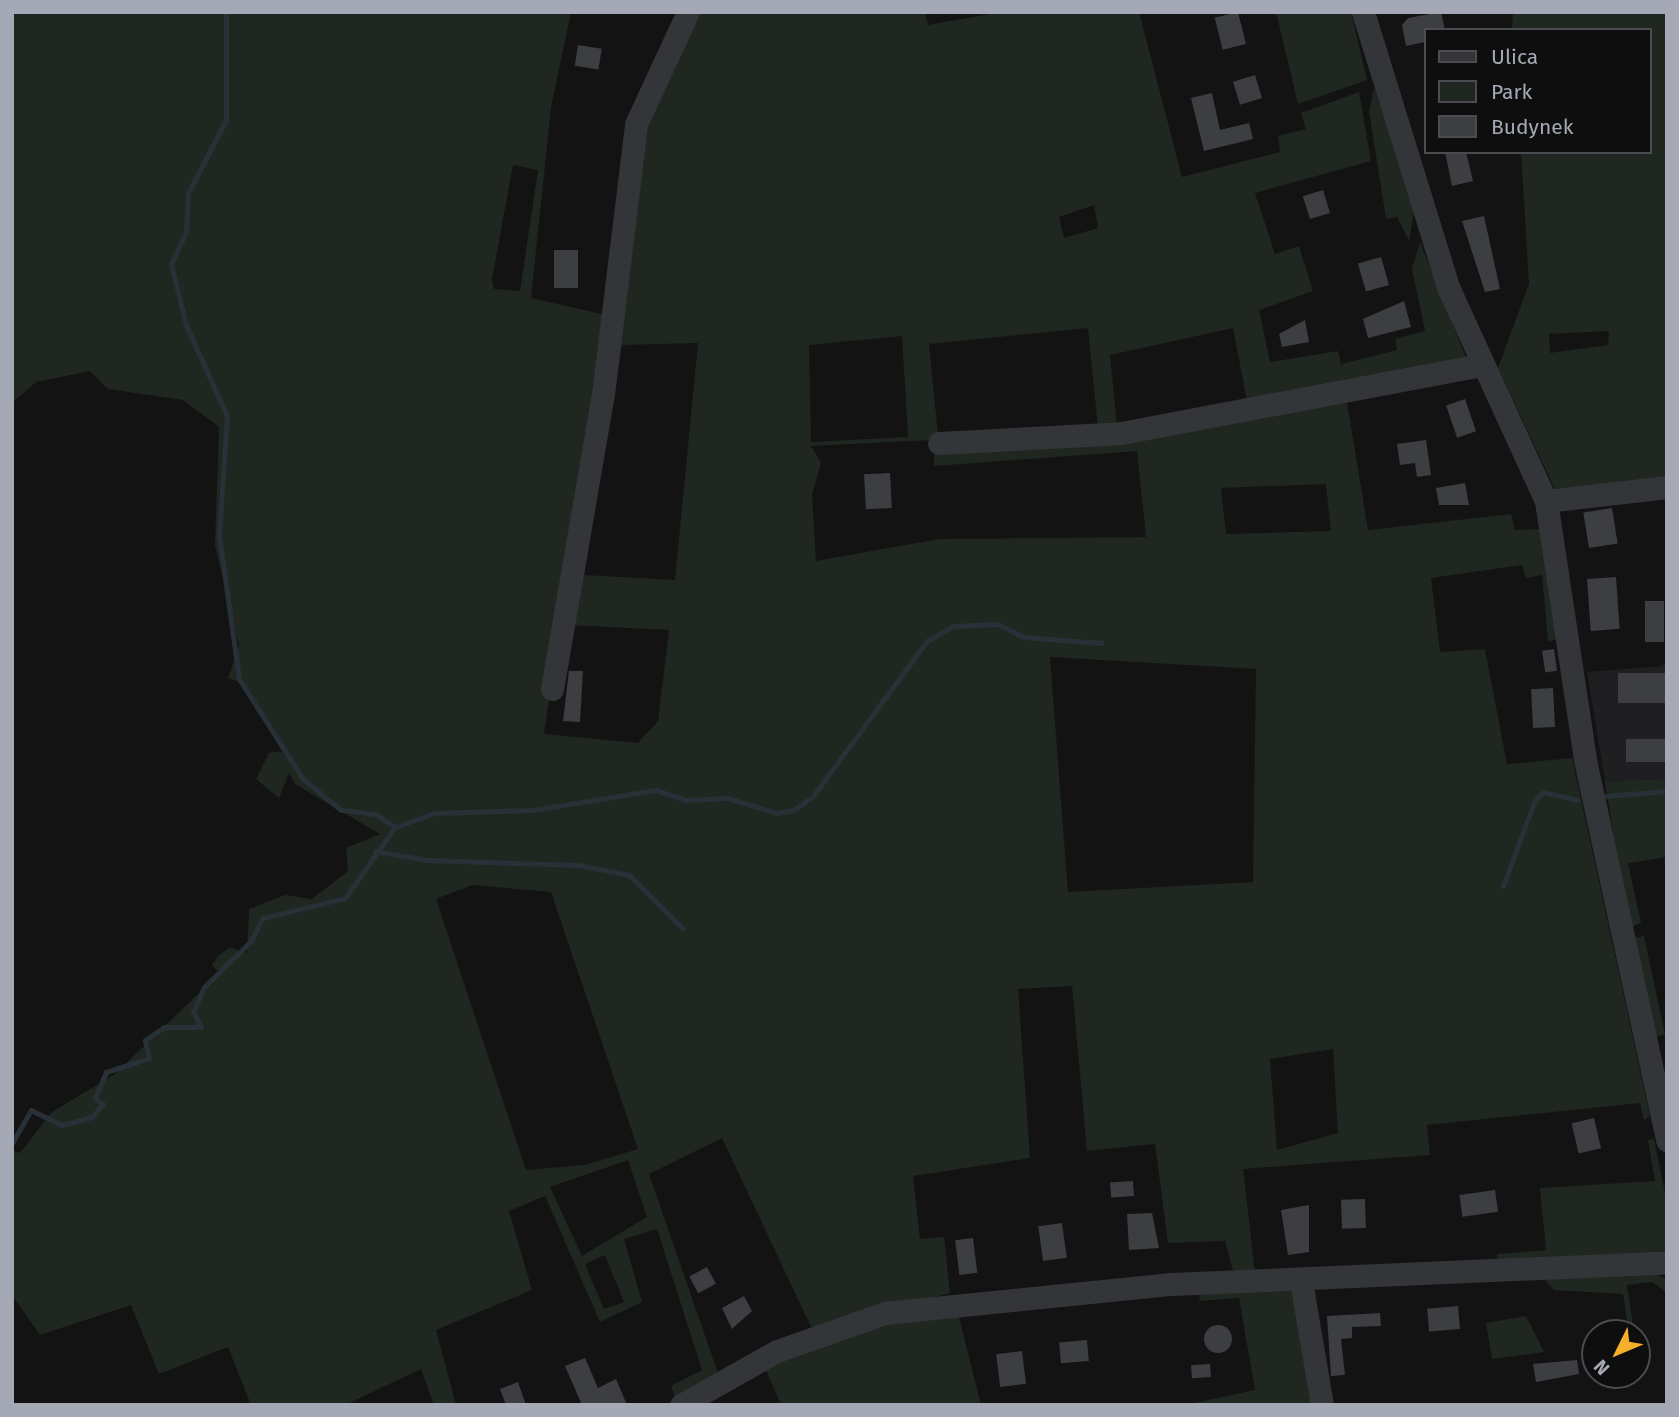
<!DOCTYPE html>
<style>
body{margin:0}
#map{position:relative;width:1679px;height:1417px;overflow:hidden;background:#131314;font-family:"Fira Sans",sans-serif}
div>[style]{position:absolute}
.built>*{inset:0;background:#1f1f21}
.green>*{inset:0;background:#1f2720;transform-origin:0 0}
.stream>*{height:5px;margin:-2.5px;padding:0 2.5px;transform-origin:2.5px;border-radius:2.5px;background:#293138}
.building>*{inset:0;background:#3d3e41;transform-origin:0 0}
.round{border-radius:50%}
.minor>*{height:23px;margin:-11.5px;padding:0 11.5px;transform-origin:11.5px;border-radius:11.5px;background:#343539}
span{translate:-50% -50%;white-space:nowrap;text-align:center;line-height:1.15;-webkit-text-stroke:6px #0e0e0f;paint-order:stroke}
.frame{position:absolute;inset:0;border:14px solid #a4a9b5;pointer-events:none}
.legend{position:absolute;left:1424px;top:28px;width:228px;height:126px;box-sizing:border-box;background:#0e0e0f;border:2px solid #4a4c51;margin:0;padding:9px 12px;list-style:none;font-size:21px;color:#a4a9b5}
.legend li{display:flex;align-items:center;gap:14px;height:35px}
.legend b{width:35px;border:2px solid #4a4c51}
.north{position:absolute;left:1581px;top:1319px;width:70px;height:70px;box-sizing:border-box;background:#0e0e0f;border:2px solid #4a4c51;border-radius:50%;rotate:227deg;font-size:19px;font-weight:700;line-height:28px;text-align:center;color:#a4a9b5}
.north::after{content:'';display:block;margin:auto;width:24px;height:32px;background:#f5af2a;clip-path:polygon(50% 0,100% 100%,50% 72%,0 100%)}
</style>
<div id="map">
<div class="built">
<i style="clip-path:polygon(1667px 660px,1667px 779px,1605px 781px,1587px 672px,1662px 666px)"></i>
</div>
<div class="green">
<i style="clip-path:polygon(evenodd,12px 12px,571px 12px,551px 108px,531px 298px,602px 314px,604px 325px,544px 734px,638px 743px,658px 721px,669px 630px,568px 625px,645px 129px,697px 12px,925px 12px,928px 25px,1001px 12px,1139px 12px,1182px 177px,1280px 152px,1278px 136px,1306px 129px,1301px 113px,1359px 92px,1371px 161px,1255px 193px,1275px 254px,1299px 246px,1313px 291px,1259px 310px,1270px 362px,1338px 351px,1341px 364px,1397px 350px,1395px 339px,1425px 331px,1412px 269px,1420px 242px,1467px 360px,1248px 406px,1233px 328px,1110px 355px,1117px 427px,1098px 428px,1088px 328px,929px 344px,938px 435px,932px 440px,811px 446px,821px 462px,812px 495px,816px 561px,939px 539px,1146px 537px,1137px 451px,934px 466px,934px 450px,1347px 402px,1368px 530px,1511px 514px,1515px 530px,1540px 529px,1557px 640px,1548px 641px,1542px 575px,1526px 578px,1522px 565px,1431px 578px,1440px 652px,1485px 649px,1507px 764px,1572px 758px,1650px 1116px,1644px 1120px,1640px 1103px,1427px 1125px,1430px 1155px,1243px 1169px,1255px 1273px,1234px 1274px,1225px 1241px,1168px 1243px,1155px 1144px,1087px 1151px,1072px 986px,1018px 989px,1030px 1158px,913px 1176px,920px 1239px,944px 1237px,950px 1293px,812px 1329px,722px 1138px,649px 1174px,719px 1376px,676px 1399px,671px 1386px,702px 1370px,657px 1229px,624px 1239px,642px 1302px,600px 1322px,545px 1196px,509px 1211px,532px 1290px,436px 1330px,456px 1405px,434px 1405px,421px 1369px,345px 1405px,251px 1405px,228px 1347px,159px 1374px,131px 1305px,40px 1335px,12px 1295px,12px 1150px,20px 1153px,52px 1112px,115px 1074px,220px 973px,212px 965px,218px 956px,230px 947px,247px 953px,249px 909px,285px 895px,312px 899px,348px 871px,346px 848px,380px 834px,295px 784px,289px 773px,279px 798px,256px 779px,269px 753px,285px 751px,242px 683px,228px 678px,239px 646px,215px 545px,219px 427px,183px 400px,108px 389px,90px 371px,36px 382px,12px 403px,12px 12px,513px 165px,538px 170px,520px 291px,494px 289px,492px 279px,513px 165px,12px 12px,1094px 205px,1098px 228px,1064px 238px,1059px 217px,1094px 205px,12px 12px,902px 336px,908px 437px,811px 442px,809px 345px,902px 336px,12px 12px,698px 343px,675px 580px,584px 575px,622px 345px,698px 343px,12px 12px,1326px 484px,1331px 531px,1226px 534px,1221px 488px,1326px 484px,12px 12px,1050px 657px,1256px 669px,1253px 882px,1068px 892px,1050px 657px,12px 12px,472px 885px,551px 892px,638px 1149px,585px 1165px,526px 1170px,436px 899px,472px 885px,12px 12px,1333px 1049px,1338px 1133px,1277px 1150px,1270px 1059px,1333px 1049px,12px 12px,628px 1160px,647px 1217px,582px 1256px,550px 1187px,628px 1160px,12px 12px,605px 1255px,624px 1302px,604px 1309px,585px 1264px,605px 1255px)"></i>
<i style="clip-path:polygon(1276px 12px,1351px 12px,1367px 80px,1298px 104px)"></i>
<i style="clip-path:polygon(evenodd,1513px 12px,1667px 12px,1667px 481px,1555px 489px,1498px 368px,1529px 284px,1521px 152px,1649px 152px,1649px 30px,1512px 30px,1513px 12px,1609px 331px,1608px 345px,1550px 353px,1549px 334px,1609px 331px)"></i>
<i style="clip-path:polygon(1374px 88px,1415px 205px,1409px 241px,1397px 217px,1386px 219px,1369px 111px)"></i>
<i style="clip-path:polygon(1667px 779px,1667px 857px,1628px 863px,1641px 923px,1628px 928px,1605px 781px)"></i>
<i style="left:1644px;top:936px;width:101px;height:11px;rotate:78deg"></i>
<i style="clip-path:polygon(1654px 1139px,1667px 1203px,1667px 1253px,1498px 1262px,1497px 1254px,1546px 1250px,1540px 1188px,1655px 1181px,1648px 1140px)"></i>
<i style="clip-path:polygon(1647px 1271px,1667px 1279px,1667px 1293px,1652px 1282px,1627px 1285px,1634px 1333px,1629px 1333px,1623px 1294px,1554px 1290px,1538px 1273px)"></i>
<i style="clip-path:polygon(1295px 1286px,1318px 1405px,1185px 1405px,1255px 1390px,1239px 1298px,1199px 1301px,1201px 1290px)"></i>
<i style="clip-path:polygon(958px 1313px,981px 1405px,781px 1405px,765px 1368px,874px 1325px)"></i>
<i style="clip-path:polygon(1526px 1316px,1544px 1352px,1492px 1359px,1486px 1323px)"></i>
</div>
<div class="stream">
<i style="left:1606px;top:796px;width:61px;rotate:-4.7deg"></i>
<i style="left:395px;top:827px;width:42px;rotate:-19.3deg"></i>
<i style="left:435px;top:813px;width:98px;rotate:-1.8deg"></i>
<i style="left:533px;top:810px;width:124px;rotate:-9.3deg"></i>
<i style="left:655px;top:790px;width:32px;rotate:18deg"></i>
<i style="left:685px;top:800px;width:42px;rotate:-2.7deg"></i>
<i style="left:727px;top:798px;width:52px;rotate:16.7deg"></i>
<i style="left:777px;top:813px;width:17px;rotate:-10deg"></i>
<i style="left:794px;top:810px;width:24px;rotate:-36deg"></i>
<i style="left:813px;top:796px;width:192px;rotate:-53.7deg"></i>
<i style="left:927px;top:641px;width:30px;rotate:-30deg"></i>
<i style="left:953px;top:626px;width:45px;rotate:-2.5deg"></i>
<i style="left:998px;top:624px;width:28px;rotate:27deg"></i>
<i style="left:1023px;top:637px;width:79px;rotate:4.3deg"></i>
<i style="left:375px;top:851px;width:52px;rotate:10deg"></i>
<i style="left:426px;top:860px;width:152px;rotate:1.9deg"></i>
<i style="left:578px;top:865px;width:52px;rotate:11.1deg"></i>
<i style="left:629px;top:875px;width:76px;rotate:45deg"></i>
<i style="left:1503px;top:886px;width:90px;rotate:-69.7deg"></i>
<i style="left:1534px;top:802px;width:13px;rotate:-48deg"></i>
<i style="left:1543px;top:792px;width:35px;rotate:13deg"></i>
<i style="left:12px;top:1143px;width:38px;rotate:-60deg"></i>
<i style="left:31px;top:1110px;width:34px;rotate:26deg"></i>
<i style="left:62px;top:1125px;width:31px;rotate:-15deg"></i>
<i style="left:92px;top:1117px;width:17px;rotate:-50deg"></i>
<i style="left:103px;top:1104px;width:10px;rotate:-143deg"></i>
<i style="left:95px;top:1098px;width:28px;rotate:-67deg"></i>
<i style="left:106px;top:1072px;width:45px;rotate:-18deg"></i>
<i style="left:149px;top:1058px;width:18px;rotate:-103deg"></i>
<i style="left:145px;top:1040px;width:23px;rotate:-34deg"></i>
<i style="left:164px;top:1027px;width:37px"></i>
<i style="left:201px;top:1027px;width:17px;rotate:-118deg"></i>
<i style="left:193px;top:1012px;width:27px;rotate:-66deg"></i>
<i style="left:204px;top:987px;width:64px;rotate:-44.4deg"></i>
<i style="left:250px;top:942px;width:27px;rotate:-62deg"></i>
<i style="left:263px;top:918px;width:84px;rotate:-13.7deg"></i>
<i style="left:345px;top:898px;width:87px;rotate:-54.8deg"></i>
<i style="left:395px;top:827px;width:24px;rotate:-147deg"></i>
<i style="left:375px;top:814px;width:34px;rotate:-173deg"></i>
<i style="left:341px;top:810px;width:49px;rotate:-140.8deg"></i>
<i style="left:303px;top:779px;width:119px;rotate:-122.6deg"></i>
<i style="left:239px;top:679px;width:146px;rotate:-97.9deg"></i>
<i style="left:219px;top:534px;width:118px;rotate:-86.1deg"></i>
<i style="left:227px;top:416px;width:100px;rotate:-114.3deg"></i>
<i style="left:186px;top:325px;width:63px;rotate:-103.8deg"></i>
<i style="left:171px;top:264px;width:35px;rotate:-65deg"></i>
<i style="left:186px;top:232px;width:39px;rotate:-87deg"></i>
<i style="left:188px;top:193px;width:82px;rotate:-62.5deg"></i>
<i style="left:226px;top:120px;width:108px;rotate:-90deg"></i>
</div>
<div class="building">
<i style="left:1238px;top:12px;width:33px;height:24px;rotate:76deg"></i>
<i style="clip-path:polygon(1441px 12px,1445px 30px,1425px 30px,1425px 42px,1406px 46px,1402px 25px,1408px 18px)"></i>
<i style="left:578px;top:45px;width:24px;height:21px;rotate:9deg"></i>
<i style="left:1255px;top:75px;width:24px;height:23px;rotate:73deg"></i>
<i style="clip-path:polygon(1212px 93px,1220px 130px,1249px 123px,1253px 139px,1204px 151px,1191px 98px)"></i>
<i style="clip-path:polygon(1445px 152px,1466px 152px,1473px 181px,1452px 186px)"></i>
<i style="left:1323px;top:190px;width:24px;height:21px;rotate:73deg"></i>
<i style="clip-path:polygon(1484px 216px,1500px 289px,1485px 292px,1462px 221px)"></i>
<i style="left:554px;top:250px;width:24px;height:38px"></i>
<i style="left:1381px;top:257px;width:29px;height:24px;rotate:74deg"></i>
<i style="clip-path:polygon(1404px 301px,1411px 327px,1368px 338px,1363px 319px)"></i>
<i style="clip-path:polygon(1305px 320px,1309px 342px,1282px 347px,1279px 334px)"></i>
<i style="left:1465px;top:399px;width:34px;height:20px;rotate:71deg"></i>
<i style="clip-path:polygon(1426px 440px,1431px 475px,1417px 477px,1415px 463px,1400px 465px,1397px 444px)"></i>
<i style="left:890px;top:473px;width:35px;height:26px;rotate:87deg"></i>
<i style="clip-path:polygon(1465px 483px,1469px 505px,1439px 505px,1436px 488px)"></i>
<i style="left:1612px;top:508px;width:36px;height:29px;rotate:81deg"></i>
<i style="left:1616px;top:577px;width:52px;height:29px;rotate:86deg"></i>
<i style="left:1645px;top:601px;width:19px;height:41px"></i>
<i style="left:1554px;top:649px;width:22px;height:12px;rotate:82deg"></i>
<i style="clip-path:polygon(569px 671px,583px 671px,580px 722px,563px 721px)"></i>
<i style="left:1667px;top:673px;width:30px;height:49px;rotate:90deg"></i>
<i style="left:1553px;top:688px;width:39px;height:22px;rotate:87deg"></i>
<i style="left:1667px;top:739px;width:23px;height:41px;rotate:90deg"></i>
<i style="left:1594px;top:1118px;width:31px;height:23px;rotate:77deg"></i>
<i style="left:1133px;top:1181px;width:15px;height:23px;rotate:86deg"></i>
<i style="left:1495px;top:1190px;width:22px;height:36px;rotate:82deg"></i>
<i style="left:1365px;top:1199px;width:29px;height:24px;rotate:88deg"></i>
<i style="clip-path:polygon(1309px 1205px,1309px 1252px,1288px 1255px,1281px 1210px)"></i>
<i style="clip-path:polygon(1152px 1213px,1159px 1248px,1129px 1250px,1127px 1214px)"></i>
<i style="left:1062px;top:1223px;width:35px;height:24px;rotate:82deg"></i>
<i style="left:973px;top:1238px;width:35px;height:18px;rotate:83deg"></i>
<i style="left:707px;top:1267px;width:19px;height:20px;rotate:62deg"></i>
<i style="clip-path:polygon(744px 1296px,752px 1311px,732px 1329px,722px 1308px)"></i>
<i style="left:1458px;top:1306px;width:23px;height:31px;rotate:85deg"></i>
<i style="clip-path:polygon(1380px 1313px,1381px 1326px,1352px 1327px,1352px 1338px,1341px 1339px,1345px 1375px,1331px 1376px,1327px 1316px)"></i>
<i class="round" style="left:1204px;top:1325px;width:28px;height:28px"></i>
<i style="left:1087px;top:1340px;width:21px;height:28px;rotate:85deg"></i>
<i style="left:1022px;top:1351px;width:33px;height:26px;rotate:83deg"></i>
<i style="clip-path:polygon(585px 1358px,598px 1388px,616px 1379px,627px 1405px,582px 1405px,565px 1366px)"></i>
<i style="clip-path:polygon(1577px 1360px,1579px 1374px,1536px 1382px,1533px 1364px)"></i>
<i style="left:1210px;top:1364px;width:13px;height:19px;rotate:86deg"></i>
<i style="clip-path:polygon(518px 1382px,526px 1405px,506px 1405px,500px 1389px)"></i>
</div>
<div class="minor">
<i style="left:1363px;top:12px;width:288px;rotate:72.8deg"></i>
<i style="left:1448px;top:287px;width:235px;rotate:65.4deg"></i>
<i style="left:1546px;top:501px;width:262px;rotate:81.4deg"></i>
<i style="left:1585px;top:760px;width:389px;rotate:77.8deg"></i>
<i style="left:939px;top:443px;width:182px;rotate:-3.1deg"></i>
<i style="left:1121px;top:433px;width:367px;rotate:-10.7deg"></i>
<i style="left:1546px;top:501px;width:122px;rotate:-6.6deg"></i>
<i style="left:552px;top:689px;width:299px;rotate:-80.2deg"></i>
<i style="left:603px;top:394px;width:272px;rotate:-83deg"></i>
<i style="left:636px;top:124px;width:123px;rotate:-65.1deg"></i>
<i style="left:1301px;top:1281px;width:126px;rotate:80.4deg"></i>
<i style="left:681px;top:1405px;width:110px;rotate:-29.4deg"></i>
<i style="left:777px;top:1351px;width:114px;rotate:-19.4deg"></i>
<i style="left:885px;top:1313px;width:288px;rotate:-5.8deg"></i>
<i style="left:1172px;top:1284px;width:495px;rotate:-2.5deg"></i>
</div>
<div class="frame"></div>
<ul class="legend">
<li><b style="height:9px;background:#343539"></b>Ulica</li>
<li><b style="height:19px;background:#1f2720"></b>Park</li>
<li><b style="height:19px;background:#3d3e41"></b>Budynek</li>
</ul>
<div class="north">N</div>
</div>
